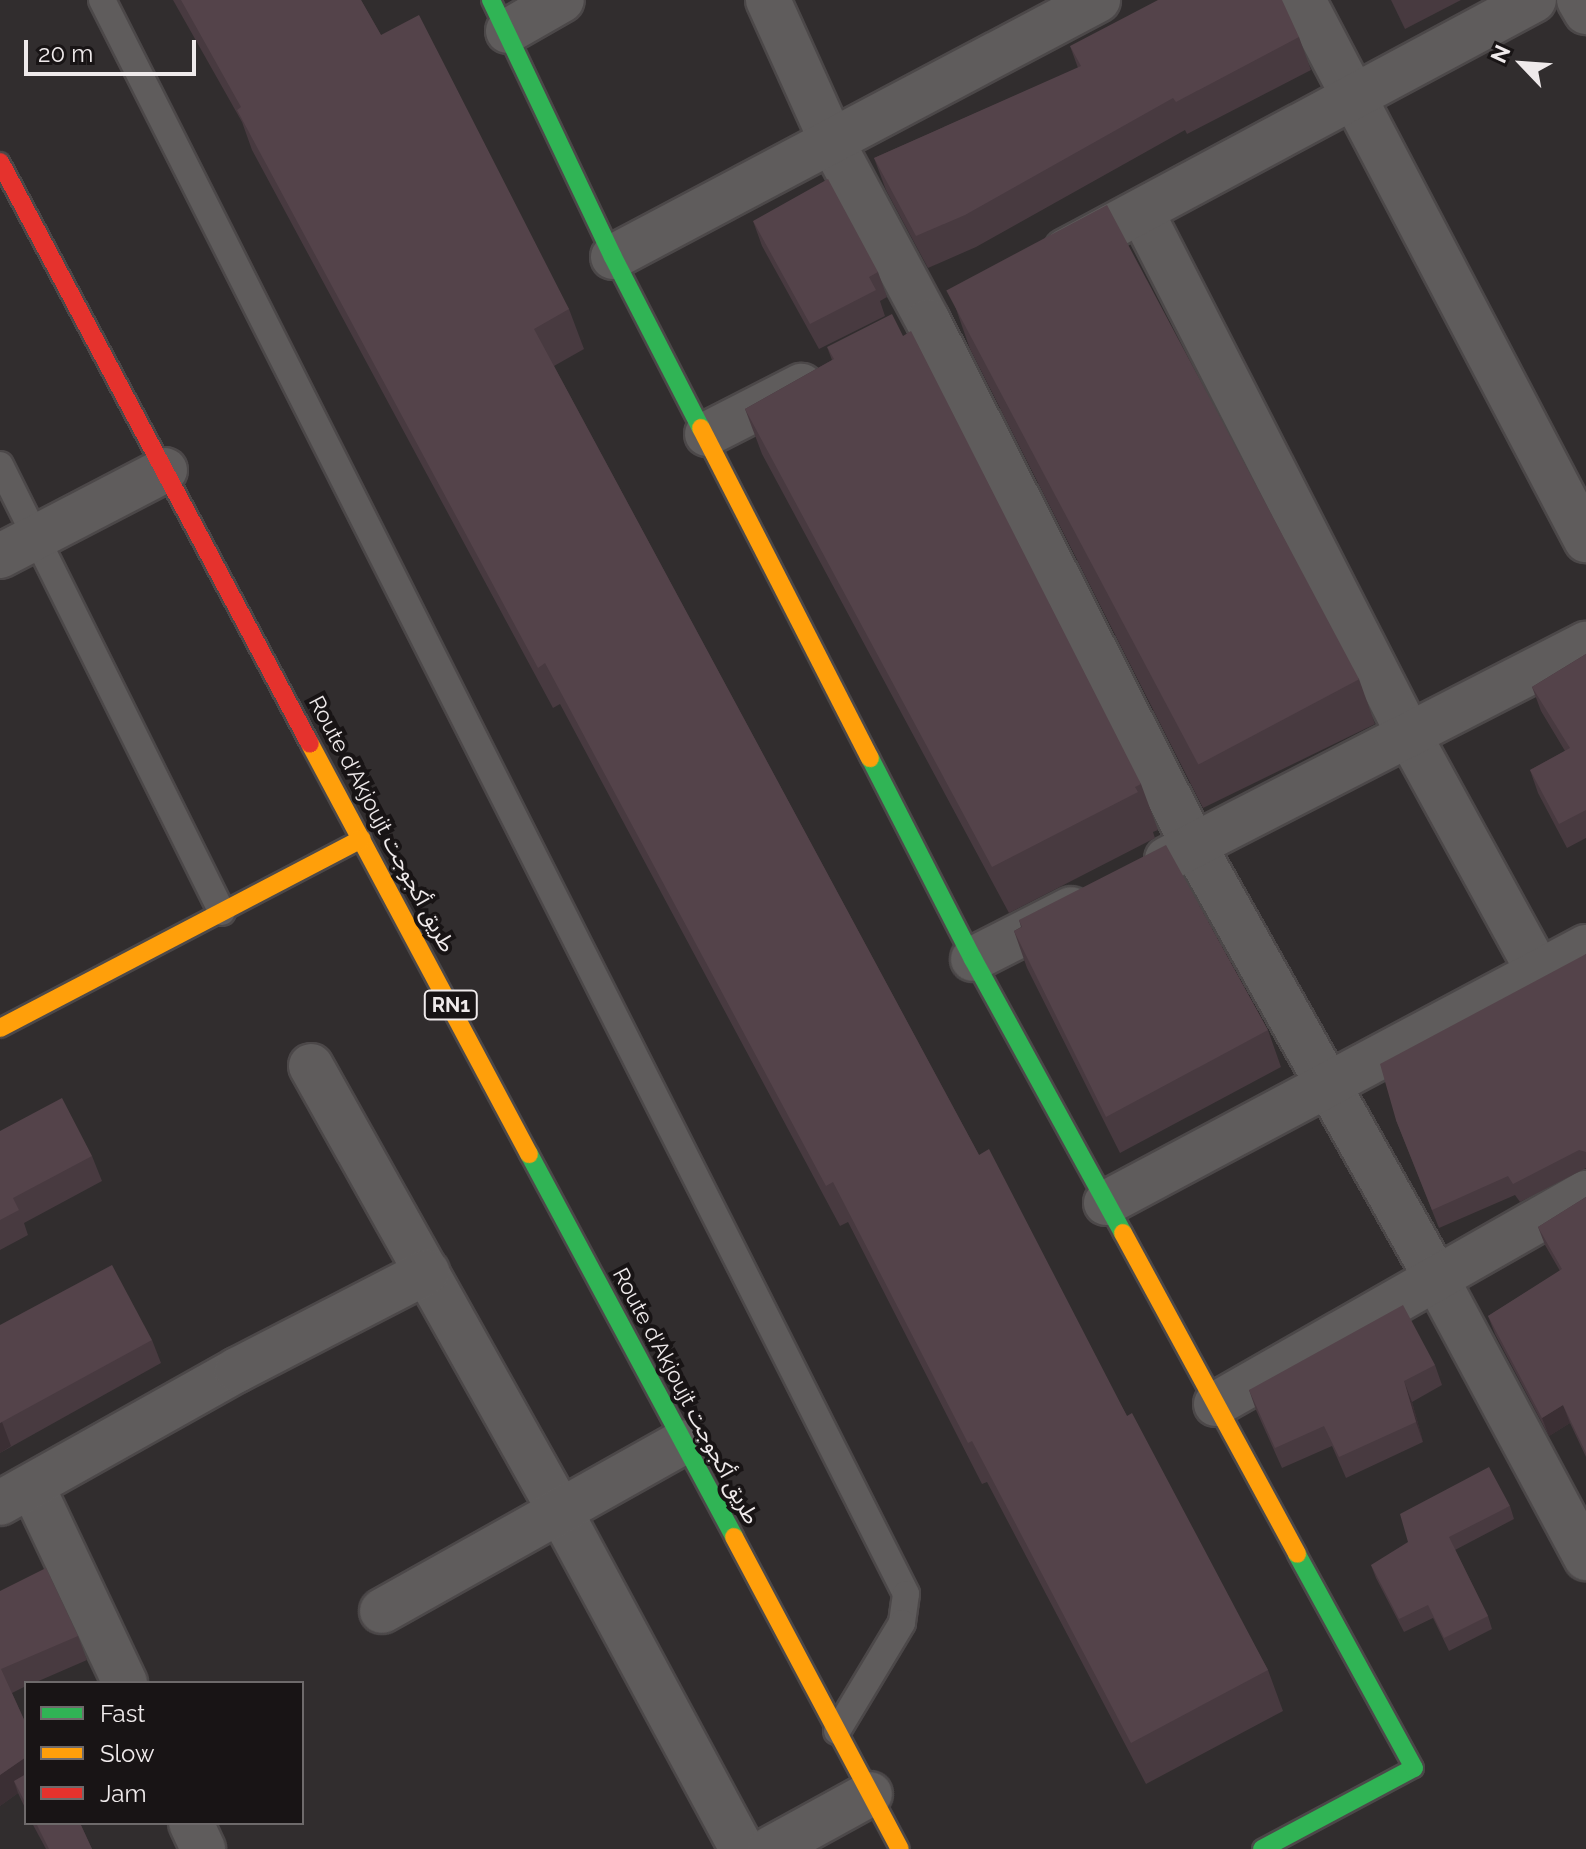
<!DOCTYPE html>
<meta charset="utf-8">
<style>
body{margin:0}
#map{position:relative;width:1586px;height:1849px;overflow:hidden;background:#312d2e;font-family:Raleway,"Noto Sans Arabic",sans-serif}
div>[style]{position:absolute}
.roads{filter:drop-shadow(2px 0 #4c4849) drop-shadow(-2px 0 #4c4849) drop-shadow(0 2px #4c4849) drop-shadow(0 -2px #4c4849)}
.lane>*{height:26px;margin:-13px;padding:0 13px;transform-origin:13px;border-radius:13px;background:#5f5c5c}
.street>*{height:44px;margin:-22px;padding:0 22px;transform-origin:22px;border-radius:22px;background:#5f5c5c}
.fast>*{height:18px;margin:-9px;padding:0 9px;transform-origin:9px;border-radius:9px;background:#30b455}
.slow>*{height:18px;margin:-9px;padding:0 9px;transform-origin:9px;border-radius:9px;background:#ff9f0a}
.jam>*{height:18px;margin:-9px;padding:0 9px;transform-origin:9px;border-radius:9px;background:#e5322d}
.wall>*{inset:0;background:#483a40}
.shaded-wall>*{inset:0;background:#3b2f34}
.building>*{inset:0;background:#54434a;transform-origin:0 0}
span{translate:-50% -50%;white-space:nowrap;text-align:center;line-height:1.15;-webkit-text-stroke:8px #181415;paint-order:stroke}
.shield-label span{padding:2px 6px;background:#181415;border:2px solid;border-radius:6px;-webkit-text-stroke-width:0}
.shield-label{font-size:20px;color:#efeaeb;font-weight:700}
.street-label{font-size:22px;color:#efeaeb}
.legend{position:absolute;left:24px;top:1681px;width:280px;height:144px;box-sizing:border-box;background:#181415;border:2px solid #6e6a6b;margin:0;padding:10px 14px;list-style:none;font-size:24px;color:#efeaeb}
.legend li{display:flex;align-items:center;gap:16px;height:40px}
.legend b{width:40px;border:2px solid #6e6a6b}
.north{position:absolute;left:1482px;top:24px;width:80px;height:80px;-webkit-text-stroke:6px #181415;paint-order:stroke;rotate:295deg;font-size:22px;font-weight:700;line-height:32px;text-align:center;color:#efeaeb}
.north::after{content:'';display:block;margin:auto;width:28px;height:36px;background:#efeaeb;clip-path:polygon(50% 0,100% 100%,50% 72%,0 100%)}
.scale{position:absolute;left:24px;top:40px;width:172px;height:36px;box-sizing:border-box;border:4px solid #efeaeb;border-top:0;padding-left:10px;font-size:24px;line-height:28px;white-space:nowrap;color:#efeaeb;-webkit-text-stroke:6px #181415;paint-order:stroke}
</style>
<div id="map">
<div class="roads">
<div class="lane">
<i style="left:102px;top:0;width:1785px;rotate:63.23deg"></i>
<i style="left:906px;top:1594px;width:29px;rotate:98deg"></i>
<i style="left:902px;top:1623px;width:126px;rotate:121deg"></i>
<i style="left:0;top:465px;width:499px;rotate:63.6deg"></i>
</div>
<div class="street">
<i style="left:768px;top:0;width:156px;rotate:65.7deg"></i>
<i style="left:832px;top:142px;width:203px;rotate:61.8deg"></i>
<i style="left:928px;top:321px;width:589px;rotate:63.13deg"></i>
<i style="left:1194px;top:846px;width:495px;rotate:60.7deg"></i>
<i style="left:1436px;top:1278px;width:318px;rotate:61.8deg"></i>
<i style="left:1303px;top:0;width:610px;rotate:62.34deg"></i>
<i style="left:1579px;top:0;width:14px;rotate:60deg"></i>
<i style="left:508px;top:31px;width:62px;rotate:-29.9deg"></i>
<i style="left:1142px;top:213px;width:586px;rotate:62.91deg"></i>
<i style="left:1409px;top:735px;width:270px;rotate:61.3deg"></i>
<i style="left:1066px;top:251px;width:531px;rotate:-28.21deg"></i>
<i style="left:613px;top:257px;width:549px;rotate:-27.92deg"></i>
<i style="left:707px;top:434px;width:106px;rotate:-27.1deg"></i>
<i style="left:0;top:556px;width:186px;rotate:-27.5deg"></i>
<i style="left:1167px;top:859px;width:471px;rotate:-27.2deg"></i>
<i style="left:973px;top:959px;width:110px;rotate:-27deg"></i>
<i style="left:311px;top:1066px;width:510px;rotate:60.77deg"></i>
<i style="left:560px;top:1511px;width:384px;rotate:61.7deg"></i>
<i style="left:1106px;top:1203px;width:544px;rotate:-28.07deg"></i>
<i style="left:1216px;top:1404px;width:426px;rotate:-29.7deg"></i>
<i style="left:32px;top:1486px;width:218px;rotate:64.7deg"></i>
<i style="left:0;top:1503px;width:272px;rotate:-29.3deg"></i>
<i style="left:237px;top:1370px;width:214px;rotate:-27.3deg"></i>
<i style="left:382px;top:1611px;width:345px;rotate:-29.3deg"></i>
<i style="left:191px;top:1823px;width:29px;rotate:65deg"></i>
<i style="left:770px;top:1849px;width:114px;rotate:-28.8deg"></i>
</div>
<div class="fast">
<i style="left:491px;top:0;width:284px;rotate:64.6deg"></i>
<i style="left:613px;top:257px;width:192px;rotate:62.8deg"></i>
<i style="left:870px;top:758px;width:226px;rotate:62.9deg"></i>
<i style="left:973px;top:959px;width:312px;rotate:61.3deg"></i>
<i style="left:529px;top:1154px;width:434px;rotate:61.8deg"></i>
<i style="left:1262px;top:1849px;width:172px;rotate:-28.1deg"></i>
<i style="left:1414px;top:1768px;width:244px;rotate:-118.7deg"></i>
</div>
<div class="slow">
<i style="left:701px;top:428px;width:371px;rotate:62.9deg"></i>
<i style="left:310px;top:744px;width:465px;rotate:61.9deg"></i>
<i style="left:0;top:1028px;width:408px;rotate:-27.6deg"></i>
<i style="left:1123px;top:1233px;width:365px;rotate:61.5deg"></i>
<i style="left:734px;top:1537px;width:353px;rotate:62deg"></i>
</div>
<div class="jam">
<i style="left:0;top:162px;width:659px;rotate:61.96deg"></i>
</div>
</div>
<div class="wall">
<i style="clip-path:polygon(173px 0,361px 0,381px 35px,569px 309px,584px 349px,554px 366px,979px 1155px,1127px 1416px,1268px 1670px,1283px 1711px,1146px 1784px,987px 1482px,982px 1484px,848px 1222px,840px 1226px,560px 704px,553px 708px,252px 150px,242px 122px)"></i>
<i style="clip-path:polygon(1391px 0,1461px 0,1405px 29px)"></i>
<i style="clip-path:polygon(1299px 37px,1311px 70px,1187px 134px,1185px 130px,976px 247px,928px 268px,886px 190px,874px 158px,1078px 68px,1070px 46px)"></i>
<i style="clip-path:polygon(753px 221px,878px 272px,887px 297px,880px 301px,885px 316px,819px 349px,762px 246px)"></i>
<i style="clip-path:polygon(954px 303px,1359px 679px,1375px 724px,1203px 808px,970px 349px)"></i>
<i style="clip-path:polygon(827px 347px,1141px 784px,1158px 830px,1153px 832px,1155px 838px,1009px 913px,762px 454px,745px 409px,832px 360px)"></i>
<i style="clip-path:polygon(1586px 654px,1586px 838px,1567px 848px,1538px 793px,1530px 770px,1565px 751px,1541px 711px,1532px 687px)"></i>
<i style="clip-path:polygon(1019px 920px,1268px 1030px,1281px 1067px,1120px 1153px,1027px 968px,1014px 931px,1021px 927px)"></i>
<i style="clip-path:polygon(1586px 954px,1586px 1168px,1520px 1202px,1515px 1195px,1439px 1228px,1396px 1120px)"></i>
<i style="clip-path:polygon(0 1131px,92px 1156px,102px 1181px,24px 1223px,28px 1235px,0 1250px)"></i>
<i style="clip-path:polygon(1586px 1197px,1586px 1457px,1570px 1423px,1549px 1436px,1495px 1334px,1488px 1316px,1560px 1271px,1545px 1245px,1538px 1227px)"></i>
<i style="clip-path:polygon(0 1325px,152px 1340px,161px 1363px,0 1453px)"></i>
<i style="clip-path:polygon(1435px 1365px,1442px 1385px,1412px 1402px,1423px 1442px,1346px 1478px,1332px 1446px,1282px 1468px,1256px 1410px,1249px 1390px)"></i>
<i style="clip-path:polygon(1510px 1506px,1514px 1519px,1455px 1550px,1488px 1616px,1492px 1629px,1449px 1651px,1433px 1618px,1404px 1632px,1376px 1578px,1371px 1565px)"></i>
<i style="clip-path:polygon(0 1591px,78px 1636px,87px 1660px,34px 1683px,26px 1683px,26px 1686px,12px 1693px,26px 1724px,26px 1810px,18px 1793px,0 1806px)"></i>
<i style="clip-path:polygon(32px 1823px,80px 1823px,92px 1849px,46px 1849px)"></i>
</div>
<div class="shaded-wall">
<i style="clip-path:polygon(1404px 1381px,1412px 1402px,1423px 1442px,1416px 1422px)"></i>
<i style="clip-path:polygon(1563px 1405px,1570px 1423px,1549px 1436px,1542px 1418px)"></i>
<i style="clip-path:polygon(2px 1422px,11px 1446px,0 1453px,0 1423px)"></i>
<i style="clip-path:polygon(26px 1757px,26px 1788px,14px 1781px,18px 1793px,0 1806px,0 1775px)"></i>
</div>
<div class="building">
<i style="clip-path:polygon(181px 0,361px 0,381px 35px,419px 15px,569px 309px,534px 329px,979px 1155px,989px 1149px,1127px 1416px,1132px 1413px,1268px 1670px,1131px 1743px,972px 1441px,968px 1443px,833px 1182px,826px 1186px,545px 663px,538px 668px,237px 110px,241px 107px)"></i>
<i style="clip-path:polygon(1158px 0,1282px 0,1299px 37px,1176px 102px,1173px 98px,965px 215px,916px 236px,874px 158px,1081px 66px,1070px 46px)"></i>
<i style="clip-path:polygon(828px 179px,878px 272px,869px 277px,876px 290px,810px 324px,753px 221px)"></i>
<i style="left:1107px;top:205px;width:537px;height:182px;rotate:62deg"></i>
<i style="clip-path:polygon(892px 314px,903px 336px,911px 331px,1141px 784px,1135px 787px,1138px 792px,992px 867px,745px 409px,834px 359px,827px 347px)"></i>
<i style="clip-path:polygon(1586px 654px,1586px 810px,1559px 824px,1530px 770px,1570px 748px,1532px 687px)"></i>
<i style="clip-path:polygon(1166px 845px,1268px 1030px,1106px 1117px,1014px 931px,1022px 927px,1019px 920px)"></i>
<i style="clip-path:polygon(1586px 954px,1586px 1152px,1579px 1150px,1513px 1184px,1508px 1176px,1432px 1210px,1396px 1120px,1380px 1064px)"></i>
<i style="clip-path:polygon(62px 1098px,92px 1156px,13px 1198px,19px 1210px,0 1220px,0 1131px)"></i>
<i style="clip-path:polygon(1586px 1197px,1586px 1453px,1563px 1405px,1542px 1418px,1488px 1316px,1562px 1269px,1538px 1227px)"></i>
<i style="clip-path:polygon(112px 1265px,152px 1340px,0 1423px,0 1325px)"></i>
<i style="clip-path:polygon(1403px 1305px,1435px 1365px,1404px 1381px,1416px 1422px,1339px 1457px,1324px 1426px,1275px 1448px,1249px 1390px)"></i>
<i style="clip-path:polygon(1489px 1467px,1510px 1506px,1449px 1537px,1488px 1616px,1444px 1638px,1428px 1605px,1399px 1619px,1371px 1565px,1408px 1542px,1400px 1514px)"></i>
<i style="clip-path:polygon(46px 1568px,78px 1636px,1px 1669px,26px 1724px,26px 1757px,0 1775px,0 1591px)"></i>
<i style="clip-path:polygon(26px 1774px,26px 1804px,14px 1781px)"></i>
<i style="clip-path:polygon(36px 1823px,80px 1823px,92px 1849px,49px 1849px)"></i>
</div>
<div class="shield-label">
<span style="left:451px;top:1005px">RN1</span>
</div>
<div class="street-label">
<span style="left:382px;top:824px;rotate:62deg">Route d'Akjoujt طريق أكجوجت</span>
<span style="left:686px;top:1396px;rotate:62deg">Route d'Akjoujt طريق أكجوجت</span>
</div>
<ul class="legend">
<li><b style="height:10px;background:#30b455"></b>Fast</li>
<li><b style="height:10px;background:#ff9f0a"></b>Slow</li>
<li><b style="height:10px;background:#e5322d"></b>Jam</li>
</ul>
<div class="north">N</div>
<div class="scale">20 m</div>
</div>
